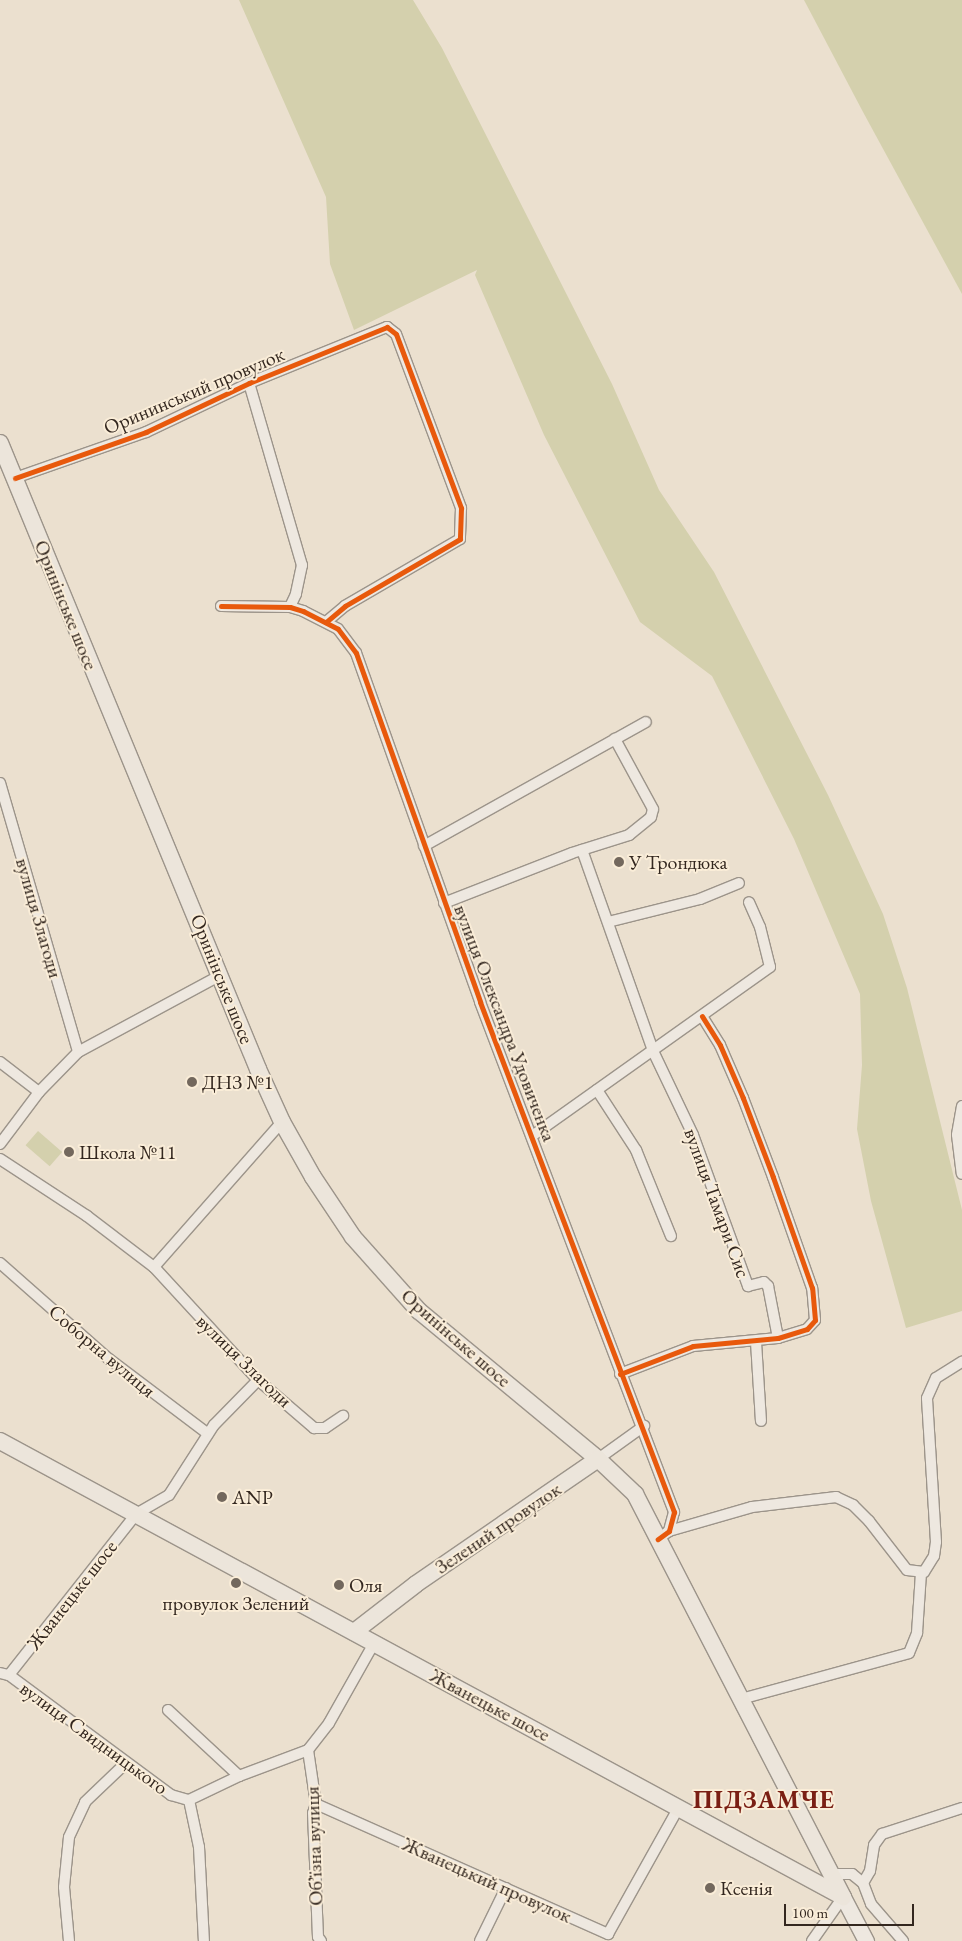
<!DOCTYPE html>
<meta charset="utf-8">
<style>
body{margin:0}
#map{position:relative;width:962px;height:1941px;overflow:hidden;background:#ebe0cf;font-family:"EB Garamond",serif}
div>[style]{position:absolute}
.green>*{inset:0;background:#d4d0ad;transform-origin:0 0}
.roads{filter:drop-shadow(1px 0 #9c948a) drop-shadow(-1px 0 #9c948a) drop-shadow(0 1px #9c948a) drop-shadow(0 -1px #9c948a)}
.minor>*{height:10px;margin:-5px;padding:0 5px;transform-origin:5px;border-radius:5px;background:#eee8e0}
.secondary>*{height:15px;margin:-7.5px;padding:0 7.5px;transform-origin:7.5px;border-radius:7.5px;background:#eee8e0}
.primary>*{height:16px;margin:-8px;padding:0 8px;transform-origin:8px;border-radius:8px;background:#ece5db}
.cycleway>*{height:5px;margin:-2.5px;padding:0 2.5px;transform-origin:2.5px;border-radius:2.5px;background:#e8590c}
.dots>*{width:14px;height:14px;translate:-50% -50%;box-sizing:border-box;border:2px solid #faedd8;border-radius:50%}
span{translate:-50% -50%;white-space:nowrap;text-align:center;line-height:1.15;-webkit-text-stroke:4px #faedd8;paint-order:stroke}
.street-label{font-size:20px;color:#33271f}
.poi-label{font-size:20px;color:#33271f}
.left{translate:0 -50%;text-align:left}
.district-label{font-size:25px;color:#7a1f14;font-weight:700;letter-spacing:1px}
.scale{position:absolute;left:784px;top:1904px;width:130px;height:22px;box-sizing:border-box;border:2px solid #33271f;border-top:0;padding-left:6px;font-size:15px;line-height:18px;white-space:nowrap;color:#33271f;-webkit-text-stroke:4px #faedd8;paint-order:stroke}
</style>
<div id="map">
<div class="green">
<i style="clip-path:polygon(239px 0,413px 0,442px 48px,612px 384px,659px 490px,714px 572px,828px 795px,883px 914px,907px 988px,962px 1210px,962px 1311px,906px 1328px,871px 1201px,857px 1129px,862px 1065px,860px 994px,794px 839px,712px 676px,640px 622px,544px 435px,475px 275px,477px 270px,354px 330px,330px 264px,326px 197px)"></i>
<i style="clip-path:polygon(804px 0,962px 0,962px 294px,863px 112px)"></i>
<i style="left:38px;top:1131px;width:32px;height:19px;rotate:41deg"></i>
</div>
<div class="roads">
<div class="minor">
<i style="left:249px;top:383px;width:190px;rotate:73.8deg"></i>
<i style="left:302px;top:565px;width:30px;rotate:102deg"></i>
<i style="left:296px;top:594px;width:14px;rotate:115deg"></i>
<i style="left:15px;top:478px;width:139px;rotate:-19.3deg"></i>
<i style="left:146px;top:432px;width:114px;rotate:-25.4deg"></i>
<i style="left:249px;top:383px;width:149px;rotate:-22.1deg"></i>
<i style="left:387px;top:327px;width:11px;rotate:38deg"></i>
<i style="left:396px;top:334px;width:186px;rotate:69.5deg"></i>
<i style="left:461px;top:508px;width:31px;rotate:92deg"></i>
<i style="left:460px;top:539px;width:133px;rotate:149.8deg"></i>
<i style="left:345px;top:606px;width:25px;rotate:140deg"></i>
<i style="left:221px;top:606px;width:69px;rotate:0.8deg"></i>
<i style="left:290px;top:607px;width:14px;rotate:17deg"></i>
<i style="left:303px;top:611px;width:39px;rotate:27deg"></i>
<i style="left:338px;top:629px;width:30px;rotate:53deg"></i>
<i style="left:356px;top:653px;width:370px;rotate:70.4deg"></i>
<i style="left:480px;top:1002px;width:546px;rotate:69.17deg"></i>
<i style="left:674px;top:1512px;width:20px;rotate:105deg"></i>
<i style="left:669px;top:1531px;width:14px;rotate:144deg"></i>
<i style="left:0;top:783px;width:280px;rotate:73.8deg"></i>
<i style="left:424px;top:846px;width:254px;rotate:-29.2deg"></i>
<i style="left:582px;top:850px;width:213px;rotate:70.5deg"></i>
<i style="left:653px;top:1051px;width:93px;rotate:64.5deg"></i>
<i style="left:693px;top:1135px;width:161px;rotate:70deg"></i>
<i style="left:748px;top:1286px;width:16px;rotate:-14deg"></i>
<i style="left:764px;top:1282px;width:6px;rotate:45deg"></i>
<i style="left:768px;top:1286px;width:53px;rotate:79.1deg"></i>
<i style="left:444px;top:903px;width:137px;rotate:-21.3deg"></i>
<i style="left:572px;top:853px;width:60px;rotate:-17.5deg"></i>
<i style="left:629px;top:835px;width:28px;rotate:-39deg"></i>
<i style="left:651px;top:817px;width:8px;rotate:-76deg"></i>
<i style="left:653px;top:809px;width:80px;rotate:-118.5deg"></i>
<i style="left:608px;top:922px;width:95px;rotate:-14deg"></i>
<i style="left:700px;top:899px;width:42px;rotate:-22.3deg"></i>
<i style="left:0;top:1062px;width:49px;rotate:37.6deg"></i>
<i style="left:597px;top:1090px;width:72px;rotate:57deg"></i>
<i style="left:636px;top:1150px;width:93px;rotate:67.9deg"></i>
<i style="left:962px;top:1106px;width:29px;rotate:100deg"></i>
<i style="left:957px;top:1135px;width:39px;rotate:83deg"></i>
<i style="left:532px;top:1136px;width:292px;rotate:-35.4deg"></i>
<i style="left:770px;top:967px;width:41px;rotate:-104deg"></i>
<i style="left:760px;top:927px;width:27px;rotate:-114deg"></i>
<i style="left:0;top:1144px;width:65px;rotate:-53.1deg"></i>
<i style="left:39px;top:1092px;width:56px;rotate:-45.7deg"></i>
<i style="left:78px;top:1052px;width:162px;rotate:-28.3deg"></i>
<i style="left:0;top:1159px;width:104px;rotate:33.2deg"></i>
<i style="left:87px;top:1216px;width:84px;rotate:37.3deg"></i>
<i style="left:154px;top:1267px;width:154px;rotate:47.4deg"></i>
<i style="left:258px;top:1380px;width:74px;rotate:40.6deg"></i>
<i style="left:314px;top:1428px;width:11px"></i>
<i style="left:325px;top:1428px;width:22px;rotate:-34deg"></i>
<i style="left:0;top:1263px;width:145px;rotate:41.4deg"></i>
<i style="left:109px;top:1359px;width:124px;rotate:37.1deg"></i>
<i style="left:154px;top:1267px;width:193px;rotate:-48.6deg"></i>
<i style="left:756px;top:1342px;width:79px;rotate:86.4deg"></i>
<i style="left:620px;top:1374px;width:78px;rotate:-21deg"></i>
<i style="left:693px;top:1346px;width:85px;rotate:-5.4deg"></i>
<i style="left:778px;top:1338px;width:30px;rotate:-17deg"></i>
<i style="left:807px;top:1329px;width:12px;rotate:-48deg"></i>
<i style="left:815px;top:1320px;width:32px;rotate:-95deg"></i>
<i style="left:812px;top:1288px;width:118px;rotate:-109.4deg"></i>
<i style="left:773px;top:1177px;width:85px;rotate:-110.8deg"></i>
<i style="left:743px;top:1098px;width:58px;rotate:-113.5deg"></i>
<i style="left:720px;top:1045px;width:34px;rotate:-122deg"></i>
<i style="left:598px;top:1459px;width:57px;rotate:-35.7deg"></i>
<i style="left:669px;top:1531px;width:86px;rotate:-16.1deg"></i>
<i style="left:752px;top:1507px;width:85px;rotate:-6.8deg"></i>
<i style="left:836px;top:1497px;width:19px;rotate:25deg"></i>
<i style="left:853px;top:1505px;width:23px;rotate:45deg"></i>
<i style="left:869px;top:1521px;width:62px;rotate:52.2deg"></i>
<i style="left:907px;top:1570px;width:17px;rotate:7deg"></i>
<i style="left:924px;top:1572px;width:19px;rotate:-58deg"></i>
<i style="left:934px;top:1556px;width:14px;rotate:-82deg"></i>
<i style="left:936px;top:1542px;width:144px;rotate:-93.6deg"></i>
<i style="left:927px;top:1398px;width:22px;rotate:-66deg"></i>
<i style="left:936px;top:1378px;width:31px;rotate:-32deg"></i>
<i style="left:0;top:1673px;width:9px;rotate:13deg"></i>
<i style="left:9px;top:1675px;width:202px;rotate:36.5deg"></i>
<i style="left:171px;top:1795px;width:19px;rotate:16deg"></i>
<i style="left:9px;top:1675px;width:205px;rotate:-51.7deg"></i>
<i style="left:136px;top:1514px;width:38px;rotate:-30deg"></i>
<i style="left:169px;top:1495px;width:83px;rotate:-57.3deg"></i>
<i style="left:214px;top:1425px;width:63px;rotate:-45.6deg"></i>
<i style="left:741px;top:1699px;width:174px;rotate:-15.3deg"></i>
<i style="left:909px;top:1653px;width:22px;rotate:-68deg"></i>
<i style="left:917px;top:1633px;width:60px;rotate:-86.2deg"></i>
<i style="left:168px;top:1710px;width:97px;rotate:42.9deg"></i>
<i style="left:308px;top:1750px;width:55px;rotate:81.6deg"></i>
<i style="left:316px;top:1804px;width:9px;rotate:108deg"></i>
<i style="left:313px;top:1813px;width:124px;rotate:87.7deg"></i>
<i style="left:318px;top:1937px;width:5px;rotate:53deg"></i>
<i style="left:189px;top:1800px;width:55px;rotate:-25.6deg"></i>
<i style="left:239px;top:1776px;width:74px;rotate:-20.6deg"></i>
<i style="left:308px;top:1750px;width:34px;rotate:-52deg"></i>
<i style="left:329px;top:1723px;width:92px;rotate:-60.6deg"></i>
<i style="left:189px;top:1800px;width:48px;rotate:78deg"></i>
<i style="left:199px;top:1847px;width:94px;rotate:87deg"></i>
<i style="left:316px;top:1804px;width:320px;rotate:24deg"></i>
<i style="left:608px;top:1934px;width:145px;rotate:-60.8deg"></i>
<i style="left:832px;top:1874px;width:20px"></i>
<i style="left:852px;top:1874px;width:14px;rotate:39deg"></i>
<i style="left:863px;top:1883px;width:22px;rotate:69deg"></i>
<i style="left:871px;top:1904px;width:49px;rotate:49.1deg"></i>
<i style="left:863px;top:1883px;width:14px;rotate:-60deg"></i>
<i style="left:870px;top:1871px;width:26px;rotate:-81deg"></i>
<i style="left:874px;top:1845px;width:14px;rotate:-54deg"></i>
<i style="left:882px;top:1834px;width:84px;rotate:-18deg"></i>
<i style="left:69px;top:1941px;width:54px;rotate:-95.3deg"></i>
<i style="left:64px;top:1887px;width:50px;rotate:-84.3deg"></i>
<i style="left:69px;top:1837px;width:38px;rotate:-65deg"></i>
<i style="left:85px;top:1802px;width:57px;rotate:-43.6deg"></i>
<i style="left:480px;top:1941px;width:59px;rotate:-63.9deg"></i>
<i style="left:812px;top:1941px;width:54px;rotate:-54.8deg"></i>
</div>
<div class="secondary">
<i style="left:843px;top:1897px;width:50px;rotate:62.4deg"></i>
</div>
<div class="primary">
<i style="left:0;top:443px;width:677px;rotate:67.6deg"></i>
<i style="left:258px;top:1069px;width:58px;rotate:65.6deg"></i>
<i style="left:282px;top:1122px;width:63px;rotate:60.6deg"></i>
<i style="left:313px;top:1177px;width:72px;rotate:56.3deg"></i>
<i style="left:353px;top:1237px;width:99px;rotate:48.3deg"></i>
<i style="left:419px;top:1311px;width:232px;rotate:39.6deg"></i>
<i style="left:598px;top:1459px;width:51px;rotate:43.4deg"></i>
<i style="left:635px;top:1494px;width:454px;rotate:62.7deg"></i>
<i style="left:0;top:1441px;width:958px;rotate:28.41deg"></i>
<i style="left:354px;top:1632px;width:78px;rotate:-37.7deg"></i>
<i style="left:416px;top:1584px;width:221px;rotate:-34.5deg"></i>
</div>
</div>
<div class="cycleway">
<i style="left:15px;top:478px;width:139px;rotate:-19.3deg"></i>
<i style="left:146px;top:432px;width:114px;rotate:-25.4deg"></i>
<i style="left:249px;top:383px;width:149px;rotate:-22.1deg"></i>
<i style="left:387px;top:327px;width:11px;rotate:38deg"></i>
<i style="left:396px;top:334px;width:186px;rotate:69.5deg"></i>
<i style="left:461px;top:508px;width:31px;rotate:92deg"></i>
<i style="left:460px;top:539px;width:133px;rotate:149.8deg"></i>
<i style="left:345px;top:606px;width:25px;rotate:140deg"></i>
<i style="left:221px;top:606px;width:69px;rotate:0.8deg"></i>
<i style="left:290px;top:607px;width:14px;rotate:17deg"></i>
<i style="left:303px;top:611px;width:39px;rotate:27deg"></i>
<i style="left:338px;top:629px;width:30px;rotate:53deg"></i>
<i style="left:356px;top:653px;width:370px;rotate:70.4deg"></i>
<i style="left:480px;top:1002px;width:546px;rotate:69.17deg"></i>
<i style="left:674px;top:1512px;width:20px;rotate:105deg"></i>
<i style="left:669px;top:1531px;width:14px;rotate:144deg"></i>
<i style="left:620px;top:1374px;width:78px;rotate:-21deg"></i>
<i style="left:693px;top:1346px;width:85px;rotate:-5.4deg"></i>
<i style="left:778px;top:1338px;width:30px;rotate:-17deg"></i>
<i style="left:807px;top:1329px;width:12px;rotate:-48deg"></i>
<i style="left:815px;top:1320px;width:32px;rotate:-95deg"></i>
<i style="left:812px;top:1288px;width:118px;rotate:-109.4deg"></i>
<i style="left:773px;top:1177px;width:85px;rotate:-110.8deg"></i>
<i style="left:743px;top:1098px;width:58px;rotate:-113.5deg"></i>
<i style="left:720px;top:1045px;width:34px;rotate:-122deg"></i>
</div>
<div class="dots">
<i style="left:619px;top:862px;background:#73685d"></i>
<i style="left:192px;top:1082px;background:#73685d"></i>
<i style="left:69px;top:1152px;background:#73685d"></i>
<i style="left:222px;top:1497px;background:#73685d"></i>
<i style="left:236px;top:1583px;background:#73685d"></i>
<i style="left:339px;top:1585px;background:#73685d"></i>
<i style="left:710px;top:1888px;background:#73685d"></i>
</div>
<div class="street-label">
<span style="left:194px;top:391px;rotate:-23deg">Орининський провулок</span>
<span style="left:66px;top:605px;rotate:68deg">Оринінське шосе</span>
<span style="left:39px;top:918px;rotate:74deg">вулиця Злагоди</span>
<span style="left:222px;top:979px;rotate:68deg">Оринінське шосе</span>
<span style="left:505px;top:1023px;rotate:69deg">вулиця Олександра Удовиченка</span>
<span style="left:717px;top:1203px;rotate:70deg">вулиця Тамари Сис</span>
<span style="left:456px;top:1338px;rotate:41deg">Оринінське шосе</span>
<span style="left:102px;top:1351px;rotate:40deg">Соборна вулиця</span>
<span style="left:244px;top:1361px;rotate:44deg">вулиця Злагоди</span>
<span style="left:498px;top:1528px;rotate:-34deg">Зелений провулок</span>
<span style="left:72px;top:1595px;rotate:-52deg">Жванецьке шосе</span>
<span style="left:490px;top:1705px;rotate:28deg">Жванецьке шосе</span>
<span style="left:94px;top:1738px;rotate:36deg">вулиця Свидницького</span>
<span style="left:314px;top:1846px;rotate:-92deg">Обʼїзна вулиця</span>
<span style="left:487px;top:1880px;rotate:24deg">Жванецький провулок</span>
</div>
<div class="poi-label">
<span class="left" style="left:629px;top:862px">У Трондюка</span>
<span class="left" style="left:202px;top:1082px">ДНЗ №1</span>
<span class="left" style="left:79px;top:1152px">Школа №11</span>
<span class="left" style="left:232px;top:1497px">ANP</span>
<span class="left" style="left:349px;top:1585px">Оля</span>
<span style="left:236px;top:1603px">провулок Зелений</span>
<span class="left" style="left:720px;top:1888px">Ксенія</span>
</div>
<div class="district-label">
<span style="left:764px;top:1799px">ПІДЗАМЧЕ</span>
</div>
<div class="scale">100 m</div>
</div>
